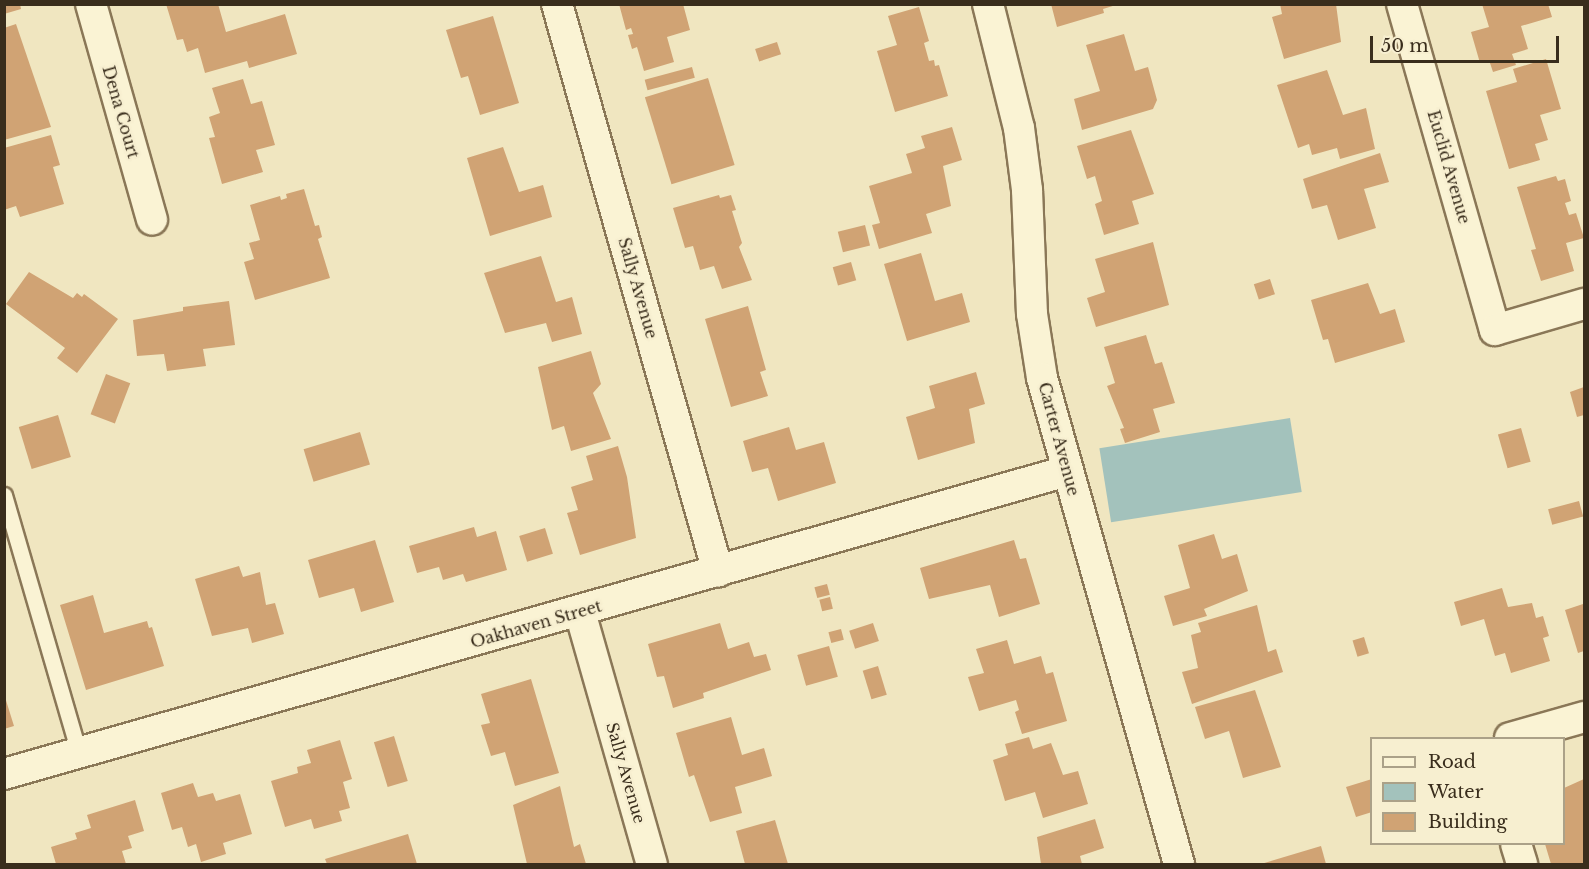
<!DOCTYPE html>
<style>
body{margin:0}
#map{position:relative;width:1589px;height:869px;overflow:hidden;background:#f0e6c0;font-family:"Libre Baskerville",serif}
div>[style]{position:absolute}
.water>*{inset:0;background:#a3c2bc;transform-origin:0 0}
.building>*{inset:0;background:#d0a374;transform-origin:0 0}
.roads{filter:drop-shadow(2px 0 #8a7757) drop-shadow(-2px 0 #8a7757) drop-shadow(0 2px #8a7757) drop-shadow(0 -2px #8a7757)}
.service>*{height:15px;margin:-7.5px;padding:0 7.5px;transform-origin:7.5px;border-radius:7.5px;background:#faf3d4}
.minor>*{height:30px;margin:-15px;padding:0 15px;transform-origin:15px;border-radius:15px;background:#faf3d4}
span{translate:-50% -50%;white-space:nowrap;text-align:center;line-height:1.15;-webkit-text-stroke:5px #f7efd0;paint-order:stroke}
.street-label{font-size:16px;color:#392d1c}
.frame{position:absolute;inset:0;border:6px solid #392d1c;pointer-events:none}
.legend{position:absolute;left:1370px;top:737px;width:195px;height:108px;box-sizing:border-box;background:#f7efd0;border:2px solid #aba188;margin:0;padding:8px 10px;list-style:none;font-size:18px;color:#392d1c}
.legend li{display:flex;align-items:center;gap:12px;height:30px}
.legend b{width:30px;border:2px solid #aba188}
.scale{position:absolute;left:1370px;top:36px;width:189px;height:27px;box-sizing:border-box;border:3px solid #392d1c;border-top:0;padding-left:8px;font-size:18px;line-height:21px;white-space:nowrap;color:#392d1c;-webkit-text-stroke:4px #f7efd0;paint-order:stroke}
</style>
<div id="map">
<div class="water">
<i style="left:1290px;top:418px;width:75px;height:193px;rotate:81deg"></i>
</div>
<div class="building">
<i style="clip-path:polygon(4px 4px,20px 4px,21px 9px,4px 14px)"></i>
<i style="clip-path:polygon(166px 4px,218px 4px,226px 32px,285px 14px,297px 54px,249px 68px,247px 61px,205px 73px,198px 48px,187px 52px,183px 39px,177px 40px)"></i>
<i style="clip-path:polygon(619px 4px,683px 4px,690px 30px,667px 37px,674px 62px,644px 71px,637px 47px,632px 49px,628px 35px,633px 34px,631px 28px,626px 30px)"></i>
<i style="clip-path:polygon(1051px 4px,1116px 4px,1116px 5px,1103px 9px,1104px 13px,1057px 27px)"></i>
<i style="clip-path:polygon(1280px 4px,1336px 4px,1341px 42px,1284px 59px,1272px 17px,1282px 14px)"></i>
<i style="clip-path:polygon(1482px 4px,1548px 4px,1552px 17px,1521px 26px,1528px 49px,1512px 54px,1516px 65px,1493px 72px,1489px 60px,1480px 63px,1471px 32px,1489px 27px)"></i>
<i style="clip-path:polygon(919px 7px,929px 41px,924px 43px,929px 61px,934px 60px,935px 66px,939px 65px,948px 96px,895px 112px,877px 51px,897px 45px,888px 16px)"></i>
<i style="clip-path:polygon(493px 16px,519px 103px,480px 115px,468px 76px,461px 78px,446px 30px)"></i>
<i style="clip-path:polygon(16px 24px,51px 127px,4px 140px,4px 28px)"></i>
<i style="clip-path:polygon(1124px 34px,1135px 71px,1148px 67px,1157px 100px,1153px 109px,1082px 130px,1074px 99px,1100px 91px,1086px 45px)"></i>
<i style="left:777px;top:42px;width:13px;height:23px;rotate:72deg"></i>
<i style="clip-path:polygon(1546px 59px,1561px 109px,1540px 115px,1548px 140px,1535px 144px,1540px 160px,1509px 169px,1486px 91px,1517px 82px,1513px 69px)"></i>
<i style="left:692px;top:67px;width:11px;height:49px;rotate:75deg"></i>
<i style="clip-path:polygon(1327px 70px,1343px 115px,1366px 108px,1375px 149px,1340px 159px,1337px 148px,1312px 155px,1309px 144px,1298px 148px,1277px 85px)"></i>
<i style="left:708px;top:78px;width:91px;height:66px;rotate:73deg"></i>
<i style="clip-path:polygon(243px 79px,251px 104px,262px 101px,275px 145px,256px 150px,263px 172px,222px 184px,209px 138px,215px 137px,209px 117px,220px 113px,212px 88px)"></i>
<i style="clip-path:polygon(952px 127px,962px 160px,943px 166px,951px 206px,926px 214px,932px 233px,879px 249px,872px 225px,880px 223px,869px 186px,912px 173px,906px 154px,925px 148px,921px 136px)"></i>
<i style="clip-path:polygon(1131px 130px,1154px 194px,1132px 201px,1139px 224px,1104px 235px,1095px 204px,1102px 201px,1095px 176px,1087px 179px,1077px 146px)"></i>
<i style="clip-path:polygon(51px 135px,60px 165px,53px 167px,64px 204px,20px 217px,16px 206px,4px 210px,4px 148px)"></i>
<i style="clip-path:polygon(503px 147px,519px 192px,543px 185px,552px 217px,490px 236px,467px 158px)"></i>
<i style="clip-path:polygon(1380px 153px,1389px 182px,1364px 189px,1376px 228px,1338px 240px,1327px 205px,1312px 209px,1303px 179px)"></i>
<i style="clip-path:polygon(1556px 176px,1558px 181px,1565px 179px,1571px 201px,1565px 203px,1569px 215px,1576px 213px,1584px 238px,1566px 243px,1574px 271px,1541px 281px,1531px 250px,1536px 249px,1517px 187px)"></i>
<i style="clip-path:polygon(304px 189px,315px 226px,319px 225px,322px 237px,318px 239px,330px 278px,255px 300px,244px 262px,254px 259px,249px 243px,260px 240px,250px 205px,280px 196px,281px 200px,287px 198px,286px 194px)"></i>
<i style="clip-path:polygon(719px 195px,720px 198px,731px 195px,736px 210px,732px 211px,742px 243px,739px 247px,752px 280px,722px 289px,714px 266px,700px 270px,693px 246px,685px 248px,673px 208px)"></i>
<i style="left:865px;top:225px;width:21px;height:28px;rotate:76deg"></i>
<i style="clip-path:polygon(1153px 242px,1169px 305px,1096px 327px,1087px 298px,1105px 292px,1095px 259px)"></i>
<i style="clip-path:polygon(921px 253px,935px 301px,962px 293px,970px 322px,907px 341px,884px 264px)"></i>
<i style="clip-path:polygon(541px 256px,556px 302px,572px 297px,582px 334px,552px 342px,546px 323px,505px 333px,484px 273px)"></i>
<i style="left:851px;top:262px;width:19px;height:19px;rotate:74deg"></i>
<i style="clip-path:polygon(29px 272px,73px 298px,77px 293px,82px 297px,84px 294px,118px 319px,77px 373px,57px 358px,65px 348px,6px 304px)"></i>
<i style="left:1270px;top:279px;width:16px;height:17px;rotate:72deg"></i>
<i style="clip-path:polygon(1368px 283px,1380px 314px,1395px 309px,1405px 342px,1335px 363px,1328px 339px,1323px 340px,1311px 300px)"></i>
<i style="clip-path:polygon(229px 301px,235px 345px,203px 349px,206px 366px,167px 371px,164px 354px,137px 356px,133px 320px,183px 311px,183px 307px)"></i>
<i style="clip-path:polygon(748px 306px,766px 370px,760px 372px,768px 396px,731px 407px,705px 319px)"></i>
<i style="clip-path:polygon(1146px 335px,1155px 364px,1162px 362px,1175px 403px,1153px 409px,1160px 432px,1125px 443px,1120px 429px,1124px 428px,1107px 386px,1115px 383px,1104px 347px)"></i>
<i style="clip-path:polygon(591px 351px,601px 384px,593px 393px,611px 439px,571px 451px,564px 426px,552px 430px,538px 367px)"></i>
<i style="clip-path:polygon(976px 372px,985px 404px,969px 409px,975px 443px,918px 460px,906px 417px,935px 408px,929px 386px)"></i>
<i style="left:106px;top:374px;width:26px;height:43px;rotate:21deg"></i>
<i style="clip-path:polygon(1584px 387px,1584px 415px,1577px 417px,1570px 392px)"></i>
<i style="left:58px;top:415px;width:44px;height:41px;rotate:73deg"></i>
<i style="clip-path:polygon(789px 427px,796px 450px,824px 442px,836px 483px,778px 501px,768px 468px,752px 472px,743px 441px)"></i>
<i style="left:1521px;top:428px;width:35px;height:24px;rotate:74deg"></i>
<i style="left:360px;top:432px;width:34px;height:59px;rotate:73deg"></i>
<i style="clip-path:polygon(618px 446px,627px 477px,636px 538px,580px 555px,567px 513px,578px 510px,571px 487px,593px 480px,586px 456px)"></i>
<i style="left:1579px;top:501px;width:16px;height:32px;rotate:75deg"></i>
<i style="clip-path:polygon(474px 527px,477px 537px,496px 531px,507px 570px,466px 582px,463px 574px,443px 580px,439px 567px,417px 573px,409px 546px)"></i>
<i style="left:545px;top:528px;width:27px;height:27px;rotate:73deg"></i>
<i style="clip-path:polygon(1214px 534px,1222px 559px,1237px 554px,1248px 591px,1204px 609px,1207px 616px,1173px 626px,1164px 596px,1190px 588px,1178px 545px)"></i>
<i style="clip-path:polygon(375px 540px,394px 602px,361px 612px,354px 588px,319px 598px,308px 560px)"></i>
<i style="clip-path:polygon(1014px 540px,1020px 559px,1026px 558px,1040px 604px,999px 617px,990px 585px,929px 599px,920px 568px)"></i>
<i style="clip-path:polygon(239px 566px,243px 577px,260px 572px,266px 605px,275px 603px,284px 634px,252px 643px,248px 628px,212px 636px,195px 579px)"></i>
<i style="left:827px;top:584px;width:11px;height:13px;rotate:75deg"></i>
<i style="clip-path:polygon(1502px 588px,1508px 607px,1532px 603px,1536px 618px,1543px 616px,1549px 636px,1543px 638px,1550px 661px,1511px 673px,1505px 653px,1495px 656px,1484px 619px,1461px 626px,1454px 602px)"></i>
<i style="clip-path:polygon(93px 595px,104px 633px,147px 621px,149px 628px,152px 627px,164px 666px,86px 690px,60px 605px)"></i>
<i style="left:830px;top:597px;width:12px;height:11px;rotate:76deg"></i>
<i style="clip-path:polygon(1583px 604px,1584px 651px,1578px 653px,1565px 610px)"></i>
<i style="clip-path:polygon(1257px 605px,1268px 652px,1276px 649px,1283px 672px,1192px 704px,1182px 672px,1198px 668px,1191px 635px,1201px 632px,1198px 623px)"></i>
<i style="clip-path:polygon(720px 623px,728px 649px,749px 642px,754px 657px,766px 654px,771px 670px,703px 693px,704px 698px,673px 708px,664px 676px,657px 677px,648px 644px)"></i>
<i style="left:873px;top:623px;width:19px;height:25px;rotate:72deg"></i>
<i style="left:841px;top:629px;width:11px;height:13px;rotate:75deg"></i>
<i style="left:1364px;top:637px;width:17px;height:12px;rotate:73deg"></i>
<i style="clip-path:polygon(1007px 640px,1014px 664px,1041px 656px,1046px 674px,1053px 672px,1067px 721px,1022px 734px,1015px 712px,1019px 710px,1016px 700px,979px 711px,968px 677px,984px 673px,976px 649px)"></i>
<i style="left:829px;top:646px;width:32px;height:33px;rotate:74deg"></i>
<i style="left:878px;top:666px;width:30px;height:16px;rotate:73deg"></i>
<i style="clip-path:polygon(531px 679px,559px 773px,515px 786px,505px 752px,491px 756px,481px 725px,490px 723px,481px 694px)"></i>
<i style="clip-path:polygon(1255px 690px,1281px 767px,1243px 778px,1229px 731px,1205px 739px,1195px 707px)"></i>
<i style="clip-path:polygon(4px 694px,14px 726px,4px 729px)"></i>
<i style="clip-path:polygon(731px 717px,742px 755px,764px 748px,772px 776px,735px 787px,742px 813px,710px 822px,694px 775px,689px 777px,676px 733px)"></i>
<i style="left:394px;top:736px;width:47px;height:21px;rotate:73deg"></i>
<i style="clip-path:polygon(1029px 737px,1033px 749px,1051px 743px,1063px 775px,1078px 771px,1088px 804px,1043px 818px,1035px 792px,1005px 801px,993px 760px,1008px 755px,1005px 744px)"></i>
<i style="clip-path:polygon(340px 740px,352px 779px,343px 782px,350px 808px,339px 811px,342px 821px,314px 829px,311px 819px,285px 827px,271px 781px,298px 773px,297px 767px,311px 763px,307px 750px)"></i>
<i style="clip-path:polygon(1372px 779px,1372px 812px,1356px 817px,1346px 787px)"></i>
<i style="clip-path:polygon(1584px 779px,1584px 864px,1551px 864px,1545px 844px,1564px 844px,1564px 788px)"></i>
<i style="clip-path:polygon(193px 783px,198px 797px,213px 793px,216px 801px,240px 794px,252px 834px,223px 843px,226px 854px,201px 862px,196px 844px,188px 847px,182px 827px,172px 830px,161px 793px)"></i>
<i style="clip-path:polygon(560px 786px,574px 847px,580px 844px,586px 864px,527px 864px,513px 805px)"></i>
<i style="clip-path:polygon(135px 800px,144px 831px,128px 836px,132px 848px,122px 851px,126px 864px,56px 864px,51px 847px,77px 839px,75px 833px,91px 828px,87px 815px)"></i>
<i style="clip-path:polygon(1095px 819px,1104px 848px,1080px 856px,1082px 864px,1041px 864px,1037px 837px)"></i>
<i style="clip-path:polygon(775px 820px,788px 864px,745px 864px,736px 831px)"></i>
<i style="clip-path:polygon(408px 834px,417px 864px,327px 864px,325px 859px)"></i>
<i style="clip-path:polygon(1321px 846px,1326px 864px,1261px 864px)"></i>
</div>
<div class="roads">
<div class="service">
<i style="left:4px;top:495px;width:269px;rotate:73.8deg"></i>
</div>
<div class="minor">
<i style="left:91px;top:4px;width:224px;rotate:74.2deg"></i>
<i style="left:557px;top:4px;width:590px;rotate:74.17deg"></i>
<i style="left:988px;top:4px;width:128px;rotate:76deg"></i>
<i style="left:1019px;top:128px;width:63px;rotate:82.6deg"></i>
<i style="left:1027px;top:190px;width:124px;rotate:87.7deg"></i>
<i style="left:1032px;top:314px;width:65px;rotate:81.1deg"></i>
<i style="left:1042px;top:378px;width:505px;rotate:74.26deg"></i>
<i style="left:1402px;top:4px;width:339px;rotate:74.1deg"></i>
<i style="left:1495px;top:330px;width:93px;rotate:-16.3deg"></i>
<i style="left:580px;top:612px;width:262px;rotate:74.1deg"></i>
<i style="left:1510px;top:738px;width:77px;rotate:-15.8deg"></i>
<i style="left:4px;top:774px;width:1105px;rotate:-15.91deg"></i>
<i style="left:1516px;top:844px;width:21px;rotate:73deg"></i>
</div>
</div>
<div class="street-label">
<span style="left:121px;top:112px;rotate:74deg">Dena Court</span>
<span style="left:1449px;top:167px;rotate:74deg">Euclid Avenue</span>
<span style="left:638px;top:288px;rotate:74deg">Sally Avenue</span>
<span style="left:1059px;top:439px;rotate:75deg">Carter Avenue</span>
<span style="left:536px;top:624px;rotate:-16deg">Oakhaven Street</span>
<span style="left:626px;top:773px;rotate:74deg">Sally Avenue</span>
</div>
<div class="frame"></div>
<ul class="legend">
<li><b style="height:8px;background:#faf3d4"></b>Road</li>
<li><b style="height:16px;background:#a3c2bc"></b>Water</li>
<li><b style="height:16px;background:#d0a374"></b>Building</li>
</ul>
<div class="scale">50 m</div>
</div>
